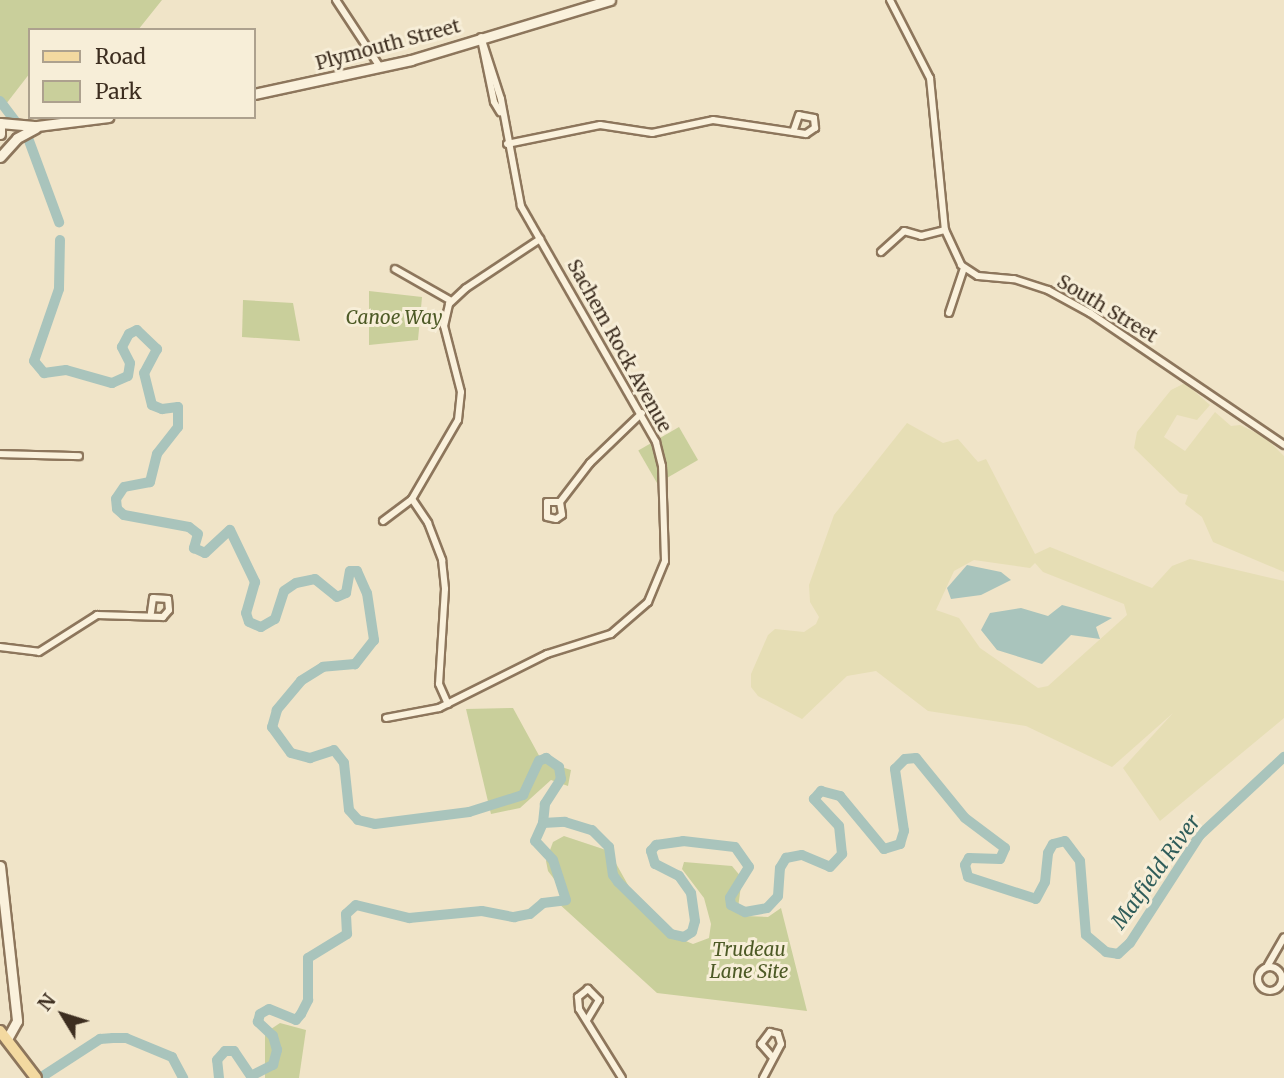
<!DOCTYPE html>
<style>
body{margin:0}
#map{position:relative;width:1284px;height:1078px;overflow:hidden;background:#f0e4c8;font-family:Merriweather,serif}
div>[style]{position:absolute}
.farmland>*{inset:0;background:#e6deb5}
.green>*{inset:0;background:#c9cf9b;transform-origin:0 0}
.water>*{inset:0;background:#a9c4bc}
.river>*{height:10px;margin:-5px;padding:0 5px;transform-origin:5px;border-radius:5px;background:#a9c4bc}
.roads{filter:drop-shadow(2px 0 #8d765c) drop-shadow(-2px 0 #8d765c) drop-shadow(0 2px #8d765c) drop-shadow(0 -2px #8d765c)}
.street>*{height:6px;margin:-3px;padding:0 3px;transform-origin:3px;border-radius:3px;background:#faf1dc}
.street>.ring{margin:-3px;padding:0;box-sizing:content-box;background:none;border:6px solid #faf1dc;border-radius:50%}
.secondary>*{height:9px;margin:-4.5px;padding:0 4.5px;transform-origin:4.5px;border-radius:4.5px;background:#faf1dc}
.primary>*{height:10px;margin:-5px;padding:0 5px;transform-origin:5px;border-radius:5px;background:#f3d9a0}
span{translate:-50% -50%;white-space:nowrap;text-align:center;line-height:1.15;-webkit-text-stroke:6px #f7eed8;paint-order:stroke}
.street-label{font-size:19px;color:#3d2e20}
.park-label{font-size:19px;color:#4d5a26;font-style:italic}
.water-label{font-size:21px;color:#2f5d5a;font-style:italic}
.legend{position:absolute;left:28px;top:28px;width:228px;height:91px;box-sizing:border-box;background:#f7eed8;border:2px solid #ada18e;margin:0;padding:9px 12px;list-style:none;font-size:21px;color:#3d2e20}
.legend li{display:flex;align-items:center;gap:14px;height:35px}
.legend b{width:35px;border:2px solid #ada18e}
.north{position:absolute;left:28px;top:980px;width:70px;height:70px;-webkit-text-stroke:5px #f7eed8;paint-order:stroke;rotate:308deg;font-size:19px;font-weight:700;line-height:28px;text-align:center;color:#3d2e20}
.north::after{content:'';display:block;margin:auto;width:24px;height:32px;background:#3d2e20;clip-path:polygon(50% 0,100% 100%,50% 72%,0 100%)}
</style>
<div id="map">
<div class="farmland">
<i style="clip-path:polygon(1185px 383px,1210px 405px,1197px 420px,1177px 415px,1164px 437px,1185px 451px,1215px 412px,1231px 426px,1240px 425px,1265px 437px,1284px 456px,1284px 572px,1213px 542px,1202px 517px,1185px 504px,1188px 495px,1180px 493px,1134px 448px,1137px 432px,1171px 390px)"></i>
<i style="clip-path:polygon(evenodd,907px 423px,943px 443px,958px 439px,978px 462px,986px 459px,1035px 554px,1050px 547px,1152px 588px,1172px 566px,1190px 559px,1284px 581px,1284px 718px,1160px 821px,1123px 768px,1173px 713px,1112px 767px,1026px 726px,928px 711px,876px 671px,847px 676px,802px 719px,758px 696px,751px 687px,751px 674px,768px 635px,775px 629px,804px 632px,816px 624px,819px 617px,810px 602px,809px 585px,834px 515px,907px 423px,974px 560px,1030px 568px,1035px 563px,1043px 572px,1124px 604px,1127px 615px,1048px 686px,1038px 688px,980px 648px,959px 618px,936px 610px,954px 571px,974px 560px)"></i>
</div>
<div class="green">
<i style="clip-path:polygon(0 0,162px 0,138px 30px,30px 30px,30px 73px,6px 104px,0 100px)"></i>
<i style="clip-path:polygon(369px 291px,422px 297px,418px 340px,369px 345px)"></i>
<i style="clip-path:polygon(243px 300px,293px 303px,300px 341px,242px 337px)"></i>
<i style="left:679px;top:427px;width:38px;height:47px;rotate:60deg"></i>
<i style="clip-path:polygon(513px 708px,542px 761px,571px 770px,568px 786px,551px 780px,520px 808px,491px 814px,466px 709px)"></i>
<i style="clip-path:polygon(564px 836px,609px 851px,642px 910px,676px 937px,693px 944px,709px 938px,711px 924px,704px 898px,682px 869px,684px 862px,732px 866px,742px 878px,738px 908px,745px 916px,768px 917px,781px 908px,807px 1011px,657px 993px,557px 902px,564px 892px,548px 871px,546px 861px,553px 842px)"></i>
<i style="clip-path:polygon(280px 1023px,306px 1030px,299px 1078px,265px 1078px,265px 1033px)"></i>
</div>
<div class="water">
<i style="clip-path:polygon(967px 565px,1001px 572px,1011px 580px,981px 595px,951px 599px,947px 588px)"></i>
<i style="clip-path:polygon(1062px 605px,1112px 618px,1096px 627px,1100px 639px,1071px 635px,1042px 664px,997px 650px,981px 630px,990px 613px,1021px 608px,1048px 616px)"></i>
</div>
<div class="river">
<i style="left:0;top:101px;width:46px;rotate:52.9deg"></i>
<i style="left:28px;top:138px;width:90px;rotate:69.7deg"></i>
<i style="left:60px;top:240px;width:49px;rotate:91.2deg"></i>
<i style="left:59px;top:289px;width:76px;rotate:109.1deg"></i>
<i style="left:34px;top:361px;width:16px;rotate:50deg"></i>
<i style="left:44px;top:373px;width:22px;rotate:-8deg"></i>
<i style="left:66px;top:370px;width:48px;rotate:15.8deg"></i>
<i style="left:112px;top:383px;width:17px;rotate:-24deg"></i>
<i style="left:128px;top:376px;width:13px;rotate:-81deg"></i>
<i style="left:130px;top:363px;width:18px;rotate:-117deg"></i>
<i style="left:122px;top:347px;width:15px;rotate:-62deg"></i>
<i style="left:129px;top:334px;width:9px;rotate:-27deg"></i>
<i style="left:137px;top:330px;width:28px;rotate:44deg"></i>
<i style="left:157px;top:349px;width:27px;rotate:118deg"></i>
<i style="left:144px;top:373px;width:33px;rotate:76deg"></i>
<i style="left:152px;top:405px;width:11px;rotate:22deg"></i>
<i style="left:162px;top:409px;width:16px;rotate:-7deg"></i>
<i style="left:178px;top:407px;width:20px;rotate:90deg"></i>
<i style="left:178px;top:427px;width:34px;rotate:128deg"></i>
<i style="left:157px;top:454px;width:29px;rotate:104deg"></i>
<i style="left:150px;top:482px;width:26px;rotate:169deg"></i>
<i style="left:124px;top:487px;width:14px;rotate:124deg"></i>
<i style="left:116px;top:499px;width:10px;rotate:84deg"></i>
<i style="left:117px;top:509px;width:9px;rotate:41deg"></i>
<i style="left:124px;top:515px;width:66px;rotate:10.5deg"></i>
<i style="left:189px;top:527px;width:11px;rotate:38deg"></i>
<i style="left:198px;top:534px;width:15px;rotate:106deg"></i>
<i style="left:194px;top:548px;width:12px;rotate:24deg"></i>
<i style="left:205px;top:553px;width:34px;rotate:-43deg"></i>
<i style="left:230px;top:530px;width:58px;rotate:64.3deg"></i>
<i style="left:255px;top:582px;width:32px;rotate:106deg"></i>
<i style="left:246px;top:613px;width:9px;rotate:72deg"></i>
<i style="left:249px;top:622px;width:13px;rotate:23deg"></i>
<i style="left:261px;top:627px;width:16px;rotate:-30deg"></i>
<i style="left:275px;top:619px;width:29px;rotate:-72deg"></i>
<i style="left:284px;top:591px;width:14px;rotate:-34deg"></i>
<i style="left:296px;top:583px;width:19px;rotate:-12deg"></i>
<i style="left:315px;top:579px;width:28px;rotate:39deg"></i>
<i style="left:337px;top:597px;width:10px;rotate:-24deg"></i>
<i style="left:346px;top:593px;width:22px;rotate:-80deg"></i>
<i style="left:350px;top:571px;width:7px"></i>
<i style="left:357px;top:571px;width:24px;rotate:66deg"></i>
<i style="left:367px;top:593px;width:48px;rotate:81.5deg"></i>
<i style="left:374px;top:640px;width:31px;rotate:128deg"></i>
<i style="left:355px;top:664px;width:32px;rotate:175deg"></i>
<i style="left:323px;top:667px;width:26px;rotate:148deg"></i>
<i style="left:301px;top:681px;width:38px;rotate:130deg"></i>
<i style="left:277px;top:710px;width:18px;rotate:106deg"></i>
<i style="left:272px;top:727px;width:32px;rotate:54deg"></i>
<i style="left:291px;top:753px;width:20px;rotate:15deg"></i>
<i style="left:310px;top:758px;width:25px;rotate:-18deg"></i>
<i style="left:334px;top:750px;width:16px;rotate:52deg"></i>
<i style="left:344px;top:763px;width:47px;rotate:83.9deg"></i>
<i style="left:349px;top:810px;width:13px;rotate:48deg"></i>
<i style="left:358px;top:820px;width:17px;rotate:13deg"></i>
<i style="left:375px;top:824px;width:95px;rotate:-7.3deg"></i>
<i style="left:469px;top:812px;width:57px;rotate:-17.5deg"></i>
<i style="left:523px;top:795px;width:38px;rotate:-65deg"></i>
<i style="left:539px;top:761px;width:8px;rotate:-23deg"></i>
<i style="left:546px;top:758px;width:16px;rotate:35deg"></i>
<i style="left:559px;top:767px;width:12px;rotate:81deg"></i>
<i style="left:561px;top:779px;width:30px;rotate:123deg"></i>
<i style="left:545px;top:804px;width:19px;rotate:96deg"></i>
<i style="left:40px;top:1078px;width:72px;rotate:-33deg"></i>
<i style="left:100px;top:1039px;width:13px;rotate:-4deg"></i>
<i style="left:113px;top:1038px;width:13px"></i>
<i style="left:126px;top:1038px;width:50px;rotate:22.4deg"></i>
<i style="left:172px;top:1057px;width:24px;rotate:62deg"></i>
<i style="left:219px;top:1078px;width:18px;rotate:-96deg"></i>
<i style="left:217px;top:1060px;width:12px;rotate:-48deg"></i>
<i style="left:225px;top:1051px;width:9px"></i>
<i style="left:234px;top:1051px;width:30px;rotate:56deg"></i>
<i style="left:251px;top:1076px;width:25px;rotate:-27deg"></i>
<i style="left:273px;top:1065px;width:16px;rotate:-75deg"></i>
<i style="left:277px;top:1050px;width:15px;rotate:-106deg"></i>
<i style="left:273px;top:1036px;width:21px;rotate:-137deg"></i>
<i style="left:258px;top:1022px;width:8px;rotate:-76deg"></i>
<i style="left:260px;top:1014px;width:10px;rotate:-29deg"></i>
<i style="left:269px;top:1009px;width:29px;rotate:22deg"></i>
<i style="left:296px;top:1020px;width:8px;rotate:-50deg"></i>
<i style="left:301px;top:1014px;width:16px;rotate:-63deg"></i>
<i style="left:308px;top:1000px;width:42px;rotate:-90deg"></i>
<i style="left:308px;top:958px;width:46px;rotate:-31.6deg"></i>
<i style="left:347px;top:934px;width:20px;rotate:-93deg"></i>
<i style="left:346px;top:914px;width:13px;rotate:-42deg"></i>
<i style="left:356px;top:905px;width:55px;rotate:13.8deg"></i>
<i style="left:409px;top:918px;width:73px;rotate:-5.5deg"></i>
<i style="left:482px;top:911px;width:33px;rotate:11deg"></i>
<i style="left:514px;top:917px;width:16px;rotate:-11deg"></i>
<i style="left:530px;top:914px;width:17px;rotate:-40deg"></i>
<i style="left:543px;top:903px;width:23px;rotate:-7deg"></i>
<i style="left:566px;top:900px;width:42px;rotate:-108deg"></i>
<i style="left:553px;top:860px;width:26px;rotate:-133deg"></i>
<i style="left:535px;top:841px;width:20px;rotate:-66deg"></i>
<i style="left:543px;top:823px;width:22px;rotate:-3deg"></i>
<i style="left:565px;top:822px;width:28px;rotate:17deg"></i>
<i style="left:592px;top:830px;width:24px;rotate:45deg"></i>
<i style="left:609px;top:847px;width:28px;rotate:82deg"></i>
<i style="left:613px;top:875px;width:9px;rotate:54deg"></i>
<i style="left:618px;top:882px;width:74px;rotate:44.5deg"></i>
<i style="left:671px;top:934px;width:13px;rotate:13deg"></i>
<i style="left:684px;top:937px;width:9px;rotate:-32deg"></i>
<i style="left:692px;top:932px;width:11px;rotate:-75deg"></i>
<i style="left:695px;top:921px;width:28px;rotate:-98deg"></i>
<i style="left:691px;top:893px;width:21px;rotate:-125deg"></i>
<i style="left:679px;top:876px;width:27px;rotate:-153deg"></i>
<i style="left:655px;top:864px;width:14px;rotate:-107deg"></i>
<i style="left:651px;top:851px;width:8px;rotate:-50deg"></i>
<i style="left:656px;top:845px;width:27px;rotate:-8deg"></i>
<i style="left:683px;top:841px;width:52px;rotate:6.6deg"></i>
<i style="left:735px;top:847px;width:24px;rotate:55deg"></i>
<i style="left:749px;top:867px;width:36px;rotate:122deg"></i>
<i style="left:730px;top:898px;width:7px;rotate:82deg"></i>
<i style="left:731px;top:905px;width:16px;rotate:27deg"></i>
<i style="left:745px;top:912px;width:22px;rotate:-10deg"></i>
<i style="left:767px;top:908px;width:16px;rotate:-47deg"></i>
<i style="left:778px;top:896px;width:28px;rotate:-86deg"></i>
<i style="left:780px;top:868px;width:12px;rotate:-59deg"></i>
<i style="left:786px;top:858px;width:16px;rotate:-11deg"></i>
<i style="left:802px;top:855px;width:30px;rotate:23deg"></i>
<i style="left:830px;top:867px;width:18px;rotate:-47deg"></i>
<i style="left:842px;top:854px;width:28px;rotate:-96deg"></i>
<i style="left:839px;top:826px;width:37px;rotate:-133deg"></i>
<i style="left:814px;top:799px;width:11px;rotate:-49deg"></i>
<i style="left:821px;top:791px;width:20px;rotate:15deg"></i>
<i style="left:840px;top:796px;width:69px;rotate:50.3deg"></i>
<i style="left:884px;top:849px;width:17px;rotate:-17deg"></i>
<i style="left:900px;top:844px;width:14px;rotate:-73deg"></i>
<i style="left:904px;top:831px;width:63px;rotate:-98.3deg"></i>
<i style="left:895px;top:769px;width:14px;rotate:-45deg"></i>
<i style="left:905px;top:759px;width:11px;rotate:-5deg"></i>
<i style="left:916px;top:758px;width:77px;rotate:50.8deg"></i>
<i style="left:965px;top:818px;width:50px;rotate:36.9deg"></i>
<i style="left:1005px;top:848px;width:12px;rotate:114deg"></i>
<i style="left:1000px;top:859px;width:31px;rotate:-178deg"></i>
<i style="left:969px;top:858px;width:8px;rotate:120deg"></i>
<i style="left:965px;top:865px;width:12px;rotate:76deg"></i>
<i style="left:968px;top:877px;width:71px;rotate:17.9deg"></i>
<i style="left:1036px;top:899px;width:19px;rotate:-62deg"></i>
<i style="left:1045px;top:882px;width:29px;rotate:-84deg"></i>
<i style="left:1048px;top:853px;width:10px;rotate:-61deg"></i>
<i style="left:1053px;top:844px;width:12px;rotate:-14deg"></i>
<i style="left:1065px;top:841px;width:25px;rotate:53deg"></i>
<i style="left:1080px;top:861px;width:74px;rotate:85.4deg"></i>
<i style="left:1086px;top:935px;width:26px;rotate:40deg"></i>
<i style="left:1106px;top:952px;width:12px;rotate:9deg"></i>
<i style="left:1118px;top:954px;width:16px;rotate:-43deg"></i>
<i style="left:1130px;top:943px;width:129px;rotate:-57.1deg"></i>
<i style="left:1200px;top:835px;width:115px;rotate:-42.9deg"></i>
</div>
<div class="roads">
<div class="street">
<i style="left:336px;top:0;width:80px;rotate:56.7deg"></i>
<i style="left:890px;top:0;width:88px;rotate:62.9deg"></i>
<i style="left:930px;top:78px;width:153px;rotate:84.4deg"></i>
<i style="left:945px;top:230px;width:38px;rotate:65deg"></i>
<i style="left:961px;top:265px;width:20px;rotate:33deg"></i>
<i style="left:978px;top:276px;width:36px;rotate:5deg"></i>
<i style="left:1014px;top:279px;width:36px;rotate:18deg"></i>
<i style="left:1048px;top:290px;width:48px;rotate:28.7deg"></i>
<i style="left:1090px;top:313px;width:235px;rotate:34.2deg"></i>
<i style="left:481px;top:39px;width:64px;rotate:78.3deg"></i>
<i style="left:494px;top:102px;width:12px;rotate:59deg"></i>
<i style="left:507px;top:144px;width:95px;rotate:-11.5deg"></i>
<i style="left:600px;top:125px;width:53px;rotate:8.7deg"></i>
<i style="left:652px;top:133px;width:62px;rotate:-12deg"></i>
<i style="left:713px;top:120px;width:94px;rotate:8.6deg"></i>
<i style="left:806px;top:134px;width:11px;rotate:-34deg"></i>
<i style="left:815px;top:128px;width:10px;rotate:-96deg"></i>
<i style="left:814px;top:118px;width:15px;rotate:-169deg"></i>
<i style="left:799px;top:115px;width:18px;rotate:109deg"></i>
<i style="left:881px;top:252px;width:31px;rotate:-42deg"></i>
<i style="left:904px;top:231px;width:18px;rotate:16deg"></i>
<i style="left:921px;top:236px;width:25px;rotate:-14deg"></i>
<i style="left:395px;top:269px;width:64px;rotate:29.7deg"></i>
<i style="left:949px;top:313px;width:47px;rotate:-71.6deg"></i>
<i style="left:0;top:454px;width:79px;rotate:1.5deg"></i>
<i style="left:412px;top:499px;width:29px;rotate:56deg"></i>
<i style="left:428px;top:523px;width:40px;rotate:69deg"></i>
<i style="left:442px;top:560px;width:29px;rotate:84deg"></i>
<i style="left:445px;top:589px;width:95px;rotate:93.6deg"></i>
<i style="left:439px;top:684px;width:22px;rotate:66deg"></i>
<i style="left:560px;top:502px;width:13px;rotate:81deg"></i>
<i style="left:562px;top:515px;width:7px;rotate:146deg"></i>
<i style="left:556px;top:519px;width:9px;rotate:-167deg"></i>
<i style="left:547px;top:517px;width:15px;rotate:-90deg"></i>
<i style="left:547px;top:502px;width:13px"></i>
<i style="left:560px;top:502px;width:49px;rotate:-52.4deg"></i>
<i style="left:590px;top:463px;width:72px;rotate:-43.9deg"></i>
<i style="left:383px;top:521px;width:36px;rotate:-37deg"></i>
<i style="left:412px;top:499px;width:91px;rotate:-59.8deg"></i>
<i style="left:458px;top:420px;width:28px;rotate:-84deg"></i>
<i style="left:461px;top:392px;width:68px;rotate:-104.4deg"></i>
<i style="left:444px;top:326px;width:23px;rotate:-77deg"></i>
<i style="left:449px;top:304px;width:23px;rotate:-43deg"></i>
<i style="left:466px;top:288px;width:89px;rotate:-33.5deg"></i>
<i style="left:0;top:647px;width:39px;rotate:7deg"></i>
<i style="left:39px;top:652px;width:69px;rotate:-32.5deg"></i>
<i style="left:97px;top:615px;width:66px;rotate:1.7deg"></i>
<i style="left:163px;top:617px;width:9px;rotate:-49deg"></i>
<i style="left:169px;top:610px;width:11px;rotate:-95deg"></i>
<i style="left:168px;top:599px;width:15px;rotate:-176deg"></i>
<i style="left:153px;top:598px;width:15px;rotate:98deg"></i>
<i style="left:386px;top:718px;width:54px;rotate:-10.7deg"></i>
<i style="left:439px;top:708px;width:121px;rotate:-26.6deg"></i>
<i style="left:547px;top:654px;width:67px;rotate:-17.4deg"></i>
<i style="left:611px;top:634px;width:49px;rotate:-40.9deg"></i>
<i style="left:648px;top:602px;width:44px;rotate:-67.5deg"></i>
<i style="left:665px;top:561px;width:95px;rotate:-91.8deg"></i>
<i style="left:662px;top:466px;width:25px;rotate:-104deg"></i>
<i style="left:656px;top:442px;width:272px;rotate:-119.8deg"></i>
<i style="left:521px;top:206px;width:109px;rotate:-100.6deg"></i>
<i style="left:501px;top:99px;width:65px;rotate:-107.9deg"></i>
<i style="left:1268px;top:965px;width:32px;rotate:-60deg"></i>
<i class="ring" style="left:1258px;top:967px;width:18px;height:18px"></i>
<i style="left:587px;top:1020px;width:23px;rotate:-59deg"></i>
<i style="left:599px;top:1000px;width:16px;rotate:-135deg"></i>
<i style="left:588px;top:989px;width:13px;rotate:141deg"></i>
<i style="left:578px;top:997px;width:12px;rotate:85deg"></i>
<i style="left:579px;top:1009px;width:81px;rotate:58.1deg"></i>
<i style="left:763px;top:1078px;width:38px;rotate:-62deg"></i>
<i style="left:781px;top:1044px;width:10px;rotate:-107deg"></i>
<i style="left:778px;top:1034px;width:8px;rotate:-166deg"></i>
<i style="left:770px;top:1032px;width:15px;rotate:127deg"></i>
<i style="left:761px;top:1044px;width:18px;rotate:49deg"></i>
</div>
<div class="secondary">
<i style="left:254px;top:94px;width:161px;rotate:-12.2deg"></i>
<i style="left:411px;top:60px;width:208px;rotate:-16.8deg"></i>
<i style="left:0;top:123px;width:37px;rotate:5deg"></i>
<i style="left:37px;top:126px;width:72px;rotate:-7.2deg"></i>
<i style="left:0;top:134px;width:11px;rotate:-90deg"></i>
<i style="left:0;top:157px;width:25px;rotate:-48deg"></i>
<i style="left:17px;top:138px;width:21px;rotate:-28deg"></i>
<i style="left:0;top:866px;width:156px;rotate:83.7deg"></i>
<i style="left:17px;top:1021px;width:21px;rotate:119deg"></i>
</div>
<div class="primary">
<i style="left:0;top:1031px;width:59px;rotate:52.5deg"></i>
</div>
</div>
<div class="street-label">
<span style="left:388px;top:45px;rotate:-15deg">Plymouth Street</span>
<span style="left:1107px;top:309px;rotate:31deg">South Street</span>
<span style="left:619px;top:346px;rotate:61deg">Sachem Rock Avenue</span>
</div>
<div class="park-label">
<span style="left:394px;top:318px">Canoe Way</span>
<span style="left:749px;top:961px">Trudeau<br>Lane Site</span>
</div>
<div class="water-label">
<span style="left:1156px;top:872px;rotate:-54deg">Matfield River</span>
</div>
<ul class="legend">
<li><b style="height:9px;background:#f3d9a0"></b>Road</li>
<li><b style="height:19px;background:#c9cf9b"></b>Park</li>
</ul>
<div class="north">N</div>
</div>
